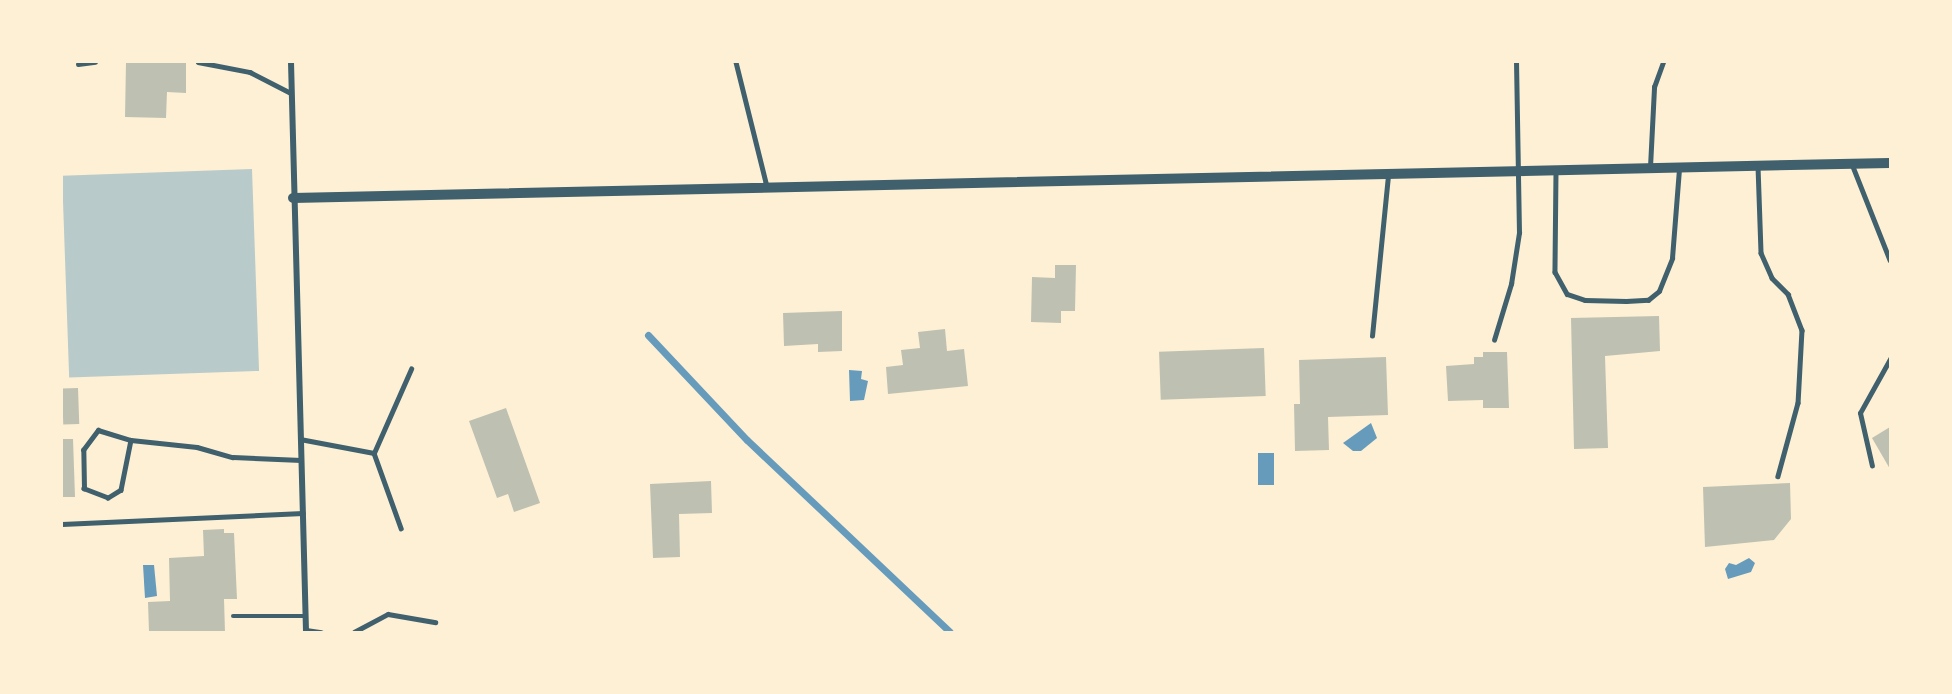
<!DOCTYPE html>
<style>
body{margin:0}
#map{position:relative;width:1952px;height:694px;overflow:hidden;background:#fdf0d5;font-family:Lato,sans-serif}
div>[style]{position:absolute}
.green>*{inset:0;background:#b9caca;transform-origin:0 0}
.water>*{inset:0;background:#669bbc;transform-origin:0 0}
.stream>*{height:7px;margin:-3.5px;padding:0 3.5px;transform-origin:3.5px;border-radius:3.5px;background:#669bbc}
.building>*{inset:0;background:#bec0b2;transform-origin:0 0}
.service>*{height:4.5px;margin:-2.25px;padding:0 2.25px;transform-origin:2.25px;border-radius:2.25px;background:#3f606c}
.minor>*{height:6px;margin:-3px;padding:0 3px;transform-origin:3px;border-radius:3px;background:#3f606c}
.tertiary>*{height:10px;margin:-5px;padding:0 5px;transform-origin:5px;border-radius:5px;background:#3f606c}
span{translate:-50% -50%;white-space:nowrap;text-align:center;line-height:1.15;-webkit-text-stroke:4.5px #fdf0d5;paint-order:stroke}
.frame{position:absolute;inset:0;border:63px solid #fdf0d5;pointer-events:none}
</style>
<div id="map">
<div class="green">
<i style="left:252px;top:169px;width:202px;height:190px;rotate:88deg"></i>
</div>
<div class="water">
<i style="clip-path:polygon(849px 370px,862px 371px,861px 379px,868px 381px,864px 400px,850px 401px)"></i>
<i style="clip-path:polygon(1371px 423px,1377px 438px,1361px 451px,1353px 451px,1343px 443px)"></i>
<i style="left:1274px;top:453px;width:32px;height:16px;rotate:90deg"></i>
<i style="clip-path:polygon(1749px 558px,1755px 563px,1751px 572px,1728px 579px,1725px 569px,1729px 563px,1736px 565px)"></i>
<i style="clip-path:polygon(143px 565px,154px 565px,157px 596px,145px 598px)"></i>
</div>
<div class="stream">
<i style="left:648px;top:335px;width:144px;rotate:46.7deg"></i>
<i style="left:747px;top:440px;width:279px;rotate:43.4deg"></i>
</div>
<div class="building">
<i style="clip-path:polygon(126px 62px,186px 62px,186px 93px,167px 92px,166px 118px,125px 117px)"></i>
<i style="clip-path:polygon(1055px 265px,1076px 265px,1075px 311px,1061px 311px,1061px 323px,1031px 322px,1032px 277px,1055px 278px)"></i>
<i style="clip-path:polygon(842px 311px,842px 351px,818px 352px,818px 344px,784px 346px,783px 313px)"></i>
<i style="clip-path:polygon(1659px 316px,1660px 351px,1605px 356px,1608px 448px,1574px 449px,1571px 318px)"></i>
<i style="clip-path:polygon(945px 329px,947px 351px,964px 349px,968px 386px,888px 394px,886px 367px,903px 365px,901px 350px,920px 348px,918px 332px)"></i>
<i style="left:1264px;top:348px;width:48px;height:105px;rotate:88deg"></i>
<i style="clip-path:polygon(1483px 352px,1507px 352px,1509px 408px,1483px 408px,1483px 400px,1448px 401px,1446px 366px,1474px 364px,1474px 357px,1483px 357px)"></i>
<i style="clip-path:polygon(1386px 357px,1388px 415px,1328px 417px,1329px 450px,1295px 451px,1294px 404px,1300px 404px,1299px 360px)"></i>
<i style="left:78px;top:388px;width:36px;height:16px;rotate:88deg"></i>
<i style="clip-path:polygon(506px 408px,540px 503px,514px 512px,508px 494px,497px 498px,469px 421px)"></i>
<i style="clip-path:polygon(1890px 427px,1890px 469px,1872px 438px)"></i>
<i style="clip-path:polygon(62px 439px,73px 439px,75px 497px,62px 497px)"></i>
<i style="clip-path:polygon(711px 481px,712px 513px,679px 514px,680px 557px,653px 558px,650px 484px)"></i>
<i style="clip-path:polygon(1790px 483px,1791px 519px,1774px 540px,1705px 547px,1703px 487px)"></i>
<i style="clip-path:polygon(224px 529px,224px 533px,234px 533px,237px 599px,224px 599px,225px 632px,149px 632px,148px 602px,170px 601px,169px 558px,204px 556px,203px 530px)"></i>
</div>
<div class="service">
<i style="left:198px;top:62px;width:53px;rotate:10.9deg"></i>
<i style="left:250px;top:72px;width:46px;rotate:27.1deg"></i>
<i style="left:736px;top:62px;width:128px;rotate:76deg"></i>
<i style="left:78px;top:64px;width:17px;rotate:-7deg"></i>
<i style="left:1852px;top:164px;width:103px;rotate:68.4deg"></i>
<i style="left:1758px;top:166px;width:87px;rotate:88deg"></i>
<i style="left:1761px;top:253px;width:27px;rotate:66deg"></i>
<i style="left:1772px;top:278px;width:23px;rotate:45deg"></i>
<i style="left:1788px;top:294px;width:39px;rotate:69deg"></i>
<i style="left:1802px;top:330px;width:73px;rotate:93.1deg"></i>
<i style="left:1798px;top:403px;width:76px;rotate:105.3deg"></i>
<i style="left:1650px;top:167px;width:80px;rotate:-87.1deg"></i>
<i style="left:1654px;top:87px;width:27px;rotate:-70deg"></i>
<i style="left:1556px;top:172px;width:100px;rotate:90.6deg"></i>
<i style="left:1555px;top:272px;width:25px;rotate:61deg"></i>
<i style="left:1567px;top:294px;width:19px;rotate:18deg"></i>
<i style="left:1585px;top:300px;width:41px;rotate:1.4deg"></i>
<i style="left:1626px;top:301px;width:22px;rotate:-3deg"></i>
<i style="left:1648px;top:300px;width:14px;rotate:-39deg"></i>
<i style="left:1659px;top:291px;width:35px;rotate:-68deg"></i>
<i style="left:1672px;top:258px;width:89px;rotate:-85.5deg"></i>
<i style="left:1372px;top:336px;width:162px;rotate:-84.3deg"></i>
<i style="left:1494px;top:340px;width:59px;rotate:-73.1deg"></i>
<i style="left:1511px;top:284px;width:52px;rotate:-81.1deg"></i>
<i style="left:1519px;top:233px;width:171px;rotate:-91deg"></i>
<i style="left:300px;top:439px;width:75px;rotate:10.7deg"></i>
<i style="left:374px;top:453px;width:80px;rotate:70.2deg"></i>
<i style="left:131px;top:440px;width:51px;rotate:101.3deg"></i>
<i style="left:121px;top:490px;width:15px;rotate:148deg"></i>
<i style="left:108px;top:498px;width:26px;rotate:-159deg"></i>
<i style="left:84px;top:489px;width:39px;rotate:-91deg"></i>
<i style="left:83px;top:450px;width:25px;rotate:-53deg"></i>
<i style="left:98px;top:430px;width:34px;rotate:17deg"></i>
<i style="left:131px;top:440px;width:66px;rotate:6.1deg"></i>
<i style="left:197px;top:447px;width:37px;rotate:16deg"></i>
<i style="left:233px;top:457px;width:68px;rotate:2.5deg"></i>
<i style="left:374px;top:453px;width:92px;rotate:-66.2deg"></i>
<i style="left:1872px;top:466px;width:54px;rotate:-102.8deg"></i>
<i style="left:1860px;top:413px;width:62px;rotate:-60.9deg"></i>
<i style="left:62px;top:524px;width:241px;rotate:-2.6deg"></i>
<i style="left:233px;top:616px;width:73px"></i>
<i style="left:306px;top:630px;width:15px;rotate:8deg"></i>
<i style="left:354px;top:632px;width:38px;rotate:-28deg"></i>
<i style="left:388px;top:614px;width:48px;rotate:9.7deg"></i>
</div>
<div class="minor">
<i style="left:291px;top:62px;width:570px;rotate:88.49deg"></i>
</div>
<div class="tertiary">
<i style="left:293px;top:198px;width:1597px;rotate:-1.26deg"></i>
</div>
<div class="frame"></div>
</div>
